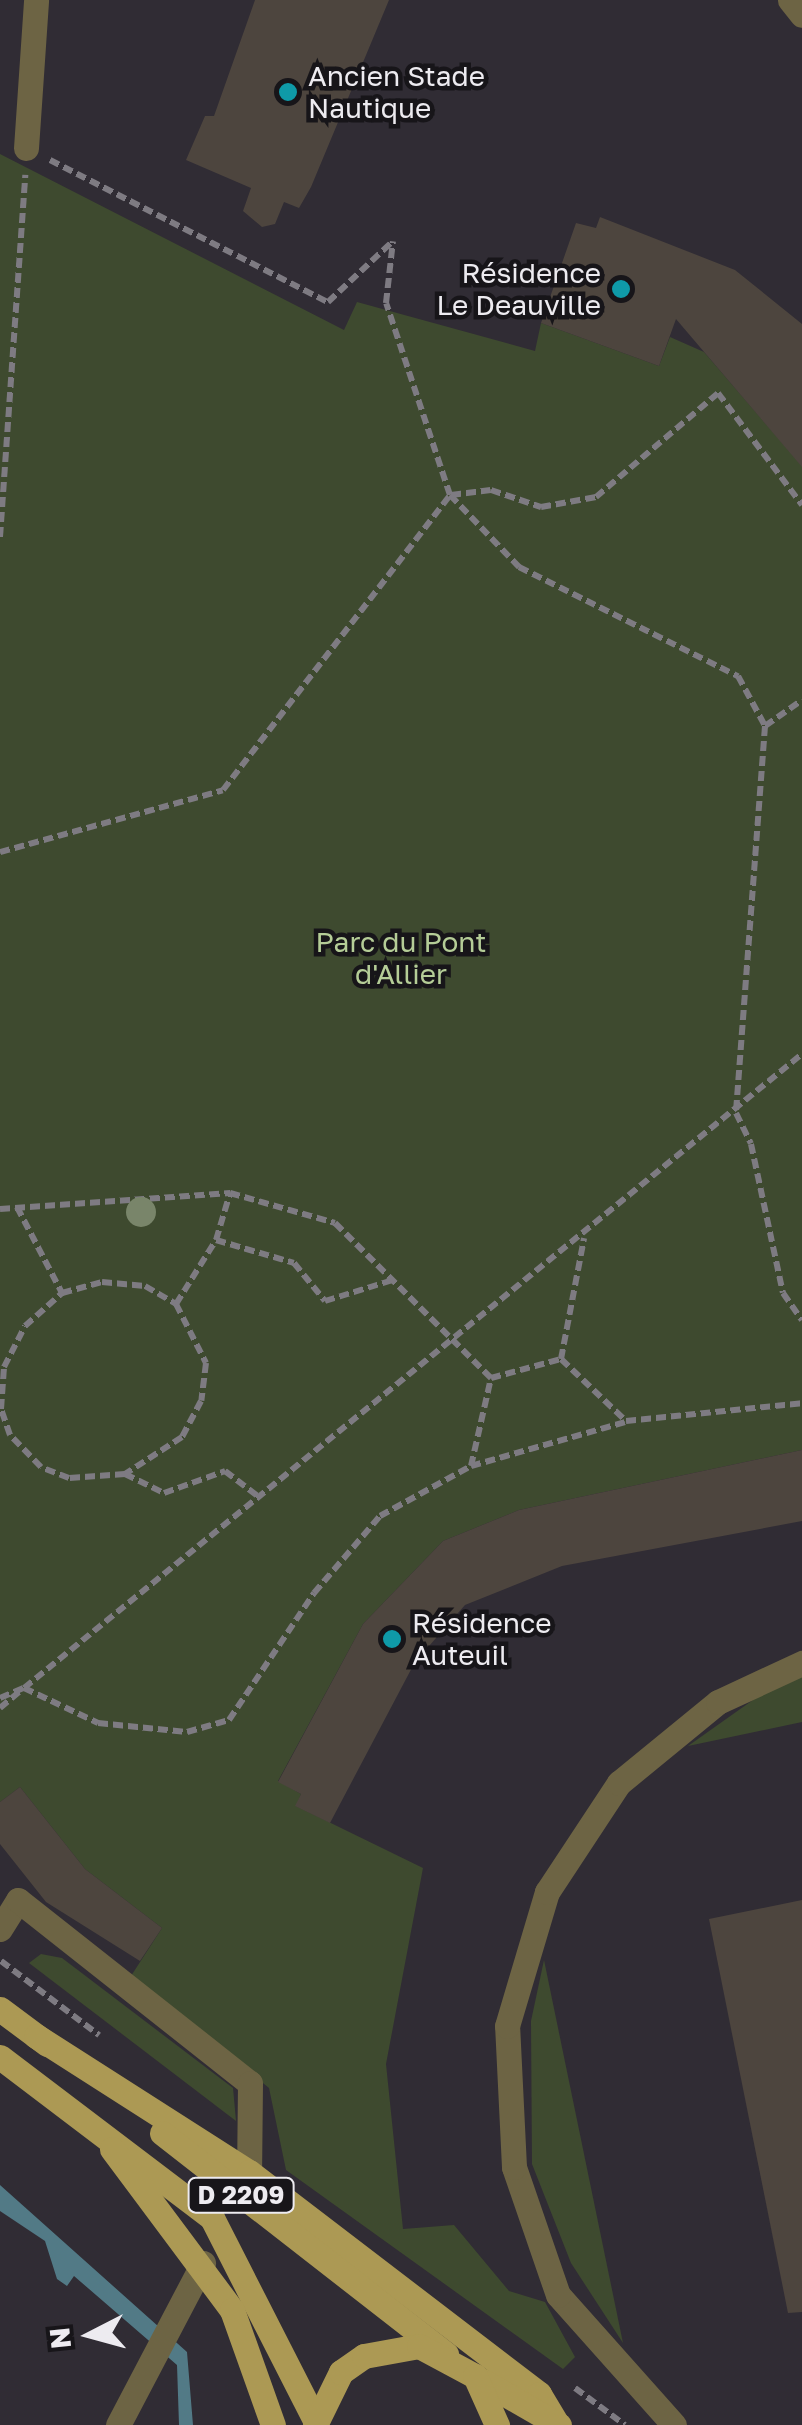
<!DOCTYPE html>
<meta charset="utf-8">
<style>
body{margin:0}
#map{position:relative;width:802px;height:2425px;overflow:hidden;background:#302c34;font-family:"Golos Text",sans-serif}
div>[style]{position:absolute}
.green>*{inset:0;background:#3e4a2f}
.water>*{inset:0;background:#527a86}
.building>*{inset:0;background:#4d453e}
.path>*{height:6px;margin-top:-3px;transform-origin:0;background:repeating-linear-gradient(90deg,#7e7b82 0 10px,transparent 0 15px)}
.minor>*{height:25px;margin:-12.5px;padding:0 12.5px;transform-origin:12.5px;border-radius:12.5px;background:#6d6444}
.major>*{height:25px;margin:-12.5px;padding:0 12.5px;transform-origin:12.5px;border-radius:12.5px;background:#ac9954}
.trees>*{width:30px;height:30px;margin:-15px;border-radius:50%;background:#79856a}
.dots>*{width:28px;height:28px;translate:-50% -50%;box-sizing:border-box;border:5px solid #171519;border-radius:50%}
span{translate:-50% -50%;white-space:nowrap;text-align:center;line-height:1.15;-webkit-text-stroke:9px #171519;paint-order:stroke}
.shield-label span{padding:2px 8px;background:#171519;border:2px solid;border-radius:8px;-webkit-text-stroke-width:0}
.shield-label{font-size:25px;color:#edebf0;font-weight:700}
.poi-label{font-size:28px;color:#edebf0}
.left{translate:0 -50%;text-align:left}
.right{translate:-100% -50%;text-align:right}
.park-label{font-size:28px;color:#b5cd97}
.north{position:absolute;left:40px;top:2285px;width:100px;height:100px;-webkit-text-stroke:8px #171519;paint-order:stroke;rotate:264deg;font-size:28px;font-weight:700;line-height:40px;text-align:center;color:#edebf0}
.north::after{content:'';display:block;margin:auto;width:35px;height:45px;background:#edebf0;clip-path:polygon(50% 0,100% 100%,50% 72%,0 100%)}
</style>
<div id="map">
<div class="green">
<i style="clip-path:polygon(0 154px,344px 330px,357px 302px,535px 351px,541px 323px,659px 366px,670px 337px,704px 352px,802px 466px,802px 1450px,519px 1510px,443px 1541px,363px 1624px,278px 1781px,301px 1794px,296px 1806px,423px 1868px,386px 2064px,403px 2229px,454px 2225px,509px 2291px,545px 2302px,575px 2357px,563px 2369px,286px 2170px,269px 2088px,131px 1976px,162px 1928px,85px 1869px,20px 1787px,0 1802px)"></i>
<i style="clip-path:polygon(802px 1676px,802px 1722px,688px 1746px,760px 1695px)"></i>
<i style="clip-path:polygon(41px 1954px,62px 1958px,233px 2088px,236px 2121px,29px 1963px)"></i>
<i style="clip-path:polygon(544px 1960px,623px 2343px,571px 2263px,532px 2164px,531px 2021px)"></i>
</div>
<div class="water">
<i style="clip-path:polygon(0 2185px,187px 2352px,193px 2425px,179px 2425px,177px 2365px,74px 2276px,67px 2286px,57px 2279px,45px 2241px,0 2211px)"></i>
</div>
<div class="building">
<i style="clip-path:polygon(255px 0,389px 0,311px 187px,299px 208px,284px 202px,275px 224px,262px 227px,243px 211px,251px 188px,186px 160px,205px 116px,214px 116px)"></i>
<i style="clip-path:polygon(600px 217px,735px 270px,802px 324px,802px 467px,676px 319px,659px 366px,541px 323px,576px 223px,596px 228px)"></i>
<i style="clip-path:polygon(802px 1450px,802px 1521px,562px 1566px,465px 1605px,415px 1662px,330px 1823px,295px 1806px,301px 1794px,278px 1782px,363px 1624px,443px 1541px,519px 1510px)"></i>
<i style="clip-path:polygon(20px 1787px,85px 1869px,162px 1928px,140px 1961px,46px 1902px,0 1844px,0 1802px)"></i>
<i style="clip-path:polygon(802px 1900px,802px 2312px,788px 2313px,709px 1919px)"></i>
</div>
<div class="path">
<i style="left:50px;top:160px;width:312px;rotate:27.1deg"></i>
<i style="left:328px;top:302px;width:89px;rotate:-43.2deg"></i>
<i style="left:450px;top:495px;width:100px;rotate:46.2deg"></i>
<i style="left:519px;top:567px;width:245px;rotate:26.5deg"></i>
<i style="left:738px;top:676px;width:57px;rotate:61.6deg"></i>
<i style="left:765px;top:726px;width:388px;rotate:94.3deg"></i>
<i style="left:736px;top:1113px;width:34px;rotate:64deg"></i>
<i style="left:751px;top:1144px;width:152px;rotate:77.9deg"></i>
<i style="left:783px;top:1293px;width:33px;rotate:55deg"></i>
<i style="left:451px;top:495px;width:40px;rotate:-7.1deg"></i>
<i style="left:491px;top:490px;width:53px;rotate:18.8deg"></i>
<i style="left:541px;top:507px;width:56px;rotate:-10.3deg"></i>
<i style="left:596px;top:497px;width:160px;rotate:-40.4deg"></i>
<i style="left:718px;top:393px;width:140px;rotate:53.1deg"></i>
<i style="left:0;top:537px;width:363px;rotate:-86deg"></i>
<i style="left:765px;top:726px;width:45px;rotate:-35.1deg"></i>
<i style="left:0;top:852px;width:231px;rotate:-15.5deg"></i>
<i style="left:223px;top:790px;width:372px;rotate:-52.4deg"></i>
<i style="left:450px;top:495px;width:202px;rotate:-108.4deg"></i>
<i style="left:386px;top:303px;width:62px;rotate:-83.6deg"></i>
<i style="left:17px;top:1207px;width:97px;rotate:62.4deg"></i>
<i style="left:0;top:1209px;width:231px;rotate:-4deg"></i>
<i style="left:230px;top:1193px;width:109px;rotate:15.9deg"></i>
<i style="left:335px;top:1223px;width:220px;rotate:44.8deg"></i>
<i style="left:491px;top:1378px;width:73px;rotate:-15.2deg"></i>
<i style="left:561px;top:1359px;width:90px;rotate:43.6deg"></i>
<i style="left:626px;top:1421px;width:177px;rotate:-5.8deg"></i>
<i style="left:216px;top:1240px;width:81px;rotate:16.4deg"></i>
<i style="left:294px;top:1263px;width:49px;rotate:50.8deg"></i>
<i style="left:325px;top:1301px;width:71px;rotate:-17.2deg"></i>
<i style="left:102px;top:1282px;width:43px;rotate:5.3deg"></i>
<i style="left:145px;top:1286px;width:36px;rotate:30deg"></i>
<i style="left:176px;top:1304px;width:66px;rotate:63deg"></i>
<i style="left:206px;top:1363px;width:38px;rotate:97deg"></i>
<i style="left:201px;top:1401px;width:41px;rotate:117.8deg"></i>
<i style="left:182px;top:1437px;width:68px;rotate:147deg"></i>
<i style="left:125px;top:1474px;width:56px;rotate:175.9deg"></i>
<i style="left:69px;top:1478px;width:30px;rotate:-159deg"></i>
<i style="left:41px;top:1467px;width:45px;rotate:-134.1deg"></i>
<i style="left:10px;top:1435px;width:28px;rotate:-109deg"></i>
<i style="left:1px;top:1409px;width:42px;rotate:-85.9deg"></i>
<i style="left:4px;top:1367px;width:46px;rotate:-62.9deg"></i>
<i style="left:25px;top:1326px;width:50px;rotate:-41.7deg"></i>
<i style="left:62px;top:1293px;width:41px;rotate:-15.4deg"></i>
<i style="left:176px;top:1304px;width:75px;rotate:-58deg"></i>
<i style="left:216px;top:1240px;width:49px;rotate:-73.4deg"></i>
<i style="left:561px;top:1359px;width:123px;rotate:-79.2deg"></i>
<i style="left:471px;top:1466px;width:90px;rotate:-77.2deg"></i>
<i style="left:125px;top:1474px;width:43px;rotate:26deg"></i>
<i style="left:164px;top:1493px;width:65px;rotate:-19.8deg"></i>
<i style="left:225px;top:1471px;width:43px;rotate:37.4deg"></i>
<i style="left:0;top:1698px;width:26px;rotate:-23deg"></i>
<i style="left:24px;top:1688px;width:1004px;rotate:-39.18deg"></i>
<i style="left:0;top:1708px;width:31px;rotate:-40deg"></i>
<i style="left:24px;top:1688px;width:82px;rotate:25.3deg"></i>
<i style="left:98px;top:1723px;width:89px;rotate:5.8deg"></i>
<i style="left:187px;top:1732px;width:44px;rotate:-15.9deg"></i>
<i style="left:229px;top:1720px;width:153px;rotate:-56.2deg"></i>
<i style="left:314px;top:1593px;width:101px;rotate:-49.4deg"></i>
<i style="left:380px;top:1516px;width:104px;rotate:-28.8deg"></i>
<i style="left:471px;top:1466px;width:160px;rotate:-15.9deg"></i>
<i style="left:1px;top:1961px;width:123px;rotate:37.1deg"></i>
<i style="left:575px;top:2388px;width:62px;rotate:36.5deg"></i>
</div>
<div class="minor">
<i style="left:790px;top:0;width:19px;rotate:51deg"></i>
<i style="left:26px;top:148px;width:148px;rotate:-86.1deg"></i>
<i style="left:0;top:1929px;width:34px;rotate:-58deg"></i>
<i style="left:18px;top:1900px;width:295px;rotate:38.3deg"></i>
<i style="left:250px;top:2083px;width:89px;rotate:90.6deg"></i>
<i style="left:118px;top:2425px;width:183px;rotate:-62.3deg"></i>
<i style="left:674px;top:2425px;width:174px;rotate:-131.7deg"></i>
<i style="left:558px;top:2295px;width:135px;rotate:-109deg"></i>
<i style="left:514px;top:2167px;width:141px;rotate:-92.8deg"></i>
<i style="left:507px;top:2026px;width:140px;rotate:-73.4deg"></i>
<i style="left:547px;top:1892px;width:131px;rotate:-56.6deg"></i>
<i style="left:619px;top:1783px;width:128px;rotate:-39.3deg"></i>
<i style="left:718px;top:1702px;width:93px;rotate:-24.9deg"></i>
</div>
<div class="major">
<i style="left:0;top:2009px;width:59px;rotate:36.7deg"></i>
<i style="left:36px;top:2036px;width:253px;rotate:32.6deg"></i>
<i style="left:249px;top:2172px;width:365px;rotate:37.4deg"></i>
<i style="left:539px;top:2394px;width:35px;rotate:59deg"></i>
<i style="left:0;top:2057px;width:266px;rotate:37.2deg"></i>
<i style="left:212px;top:2218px;width:229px;rotate:63deg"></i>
<i style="left:162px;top:2133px;width:360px;rotate:37.9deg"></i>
<i style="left:112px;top:2149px;width:201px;rotate:53.3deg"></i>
<i style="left:232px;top:2310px;width:122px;rotate:70.4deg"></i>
<i style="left:481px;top:2380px;width:90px;rotate:30deg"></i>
<i style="left:315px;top:2425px;width:59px;rotate:-63.9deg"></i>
<i style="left:341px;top:2372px;width:28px;rotate:-35deg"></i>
<i style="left:364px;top:2356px;width:56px;rotate:-10.3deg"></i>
<i style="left:419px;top:2346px;width:64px;rotate:28.2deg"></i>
<i style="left:475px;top:2376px;width:54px;rotate:65.8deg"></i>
</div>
<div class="trees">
<i style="left:141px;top:1212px"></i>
</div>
<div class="dots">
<i style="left:288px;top:92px;background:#0f9aa8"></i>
<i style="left:621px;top:289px;background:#0f9aa8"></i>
<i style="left:392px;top:1639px;background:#0f9aa8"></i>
</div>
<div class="shield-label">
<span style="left:241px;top:2195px">D 2209</span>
</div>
<div class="poi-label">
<span class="left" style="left:308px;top:92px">Ancien Stade<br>Nautique</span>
<span class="right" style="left:601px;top:289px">Résidence<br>Le Deauville</span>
<span class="left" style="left:412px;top:1639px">Résidence<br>Auteuil</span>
</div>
<div class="park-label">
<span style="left:401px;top:958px">Parc du Pont<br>d'Allier</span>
</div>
<div class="north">N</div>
</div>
